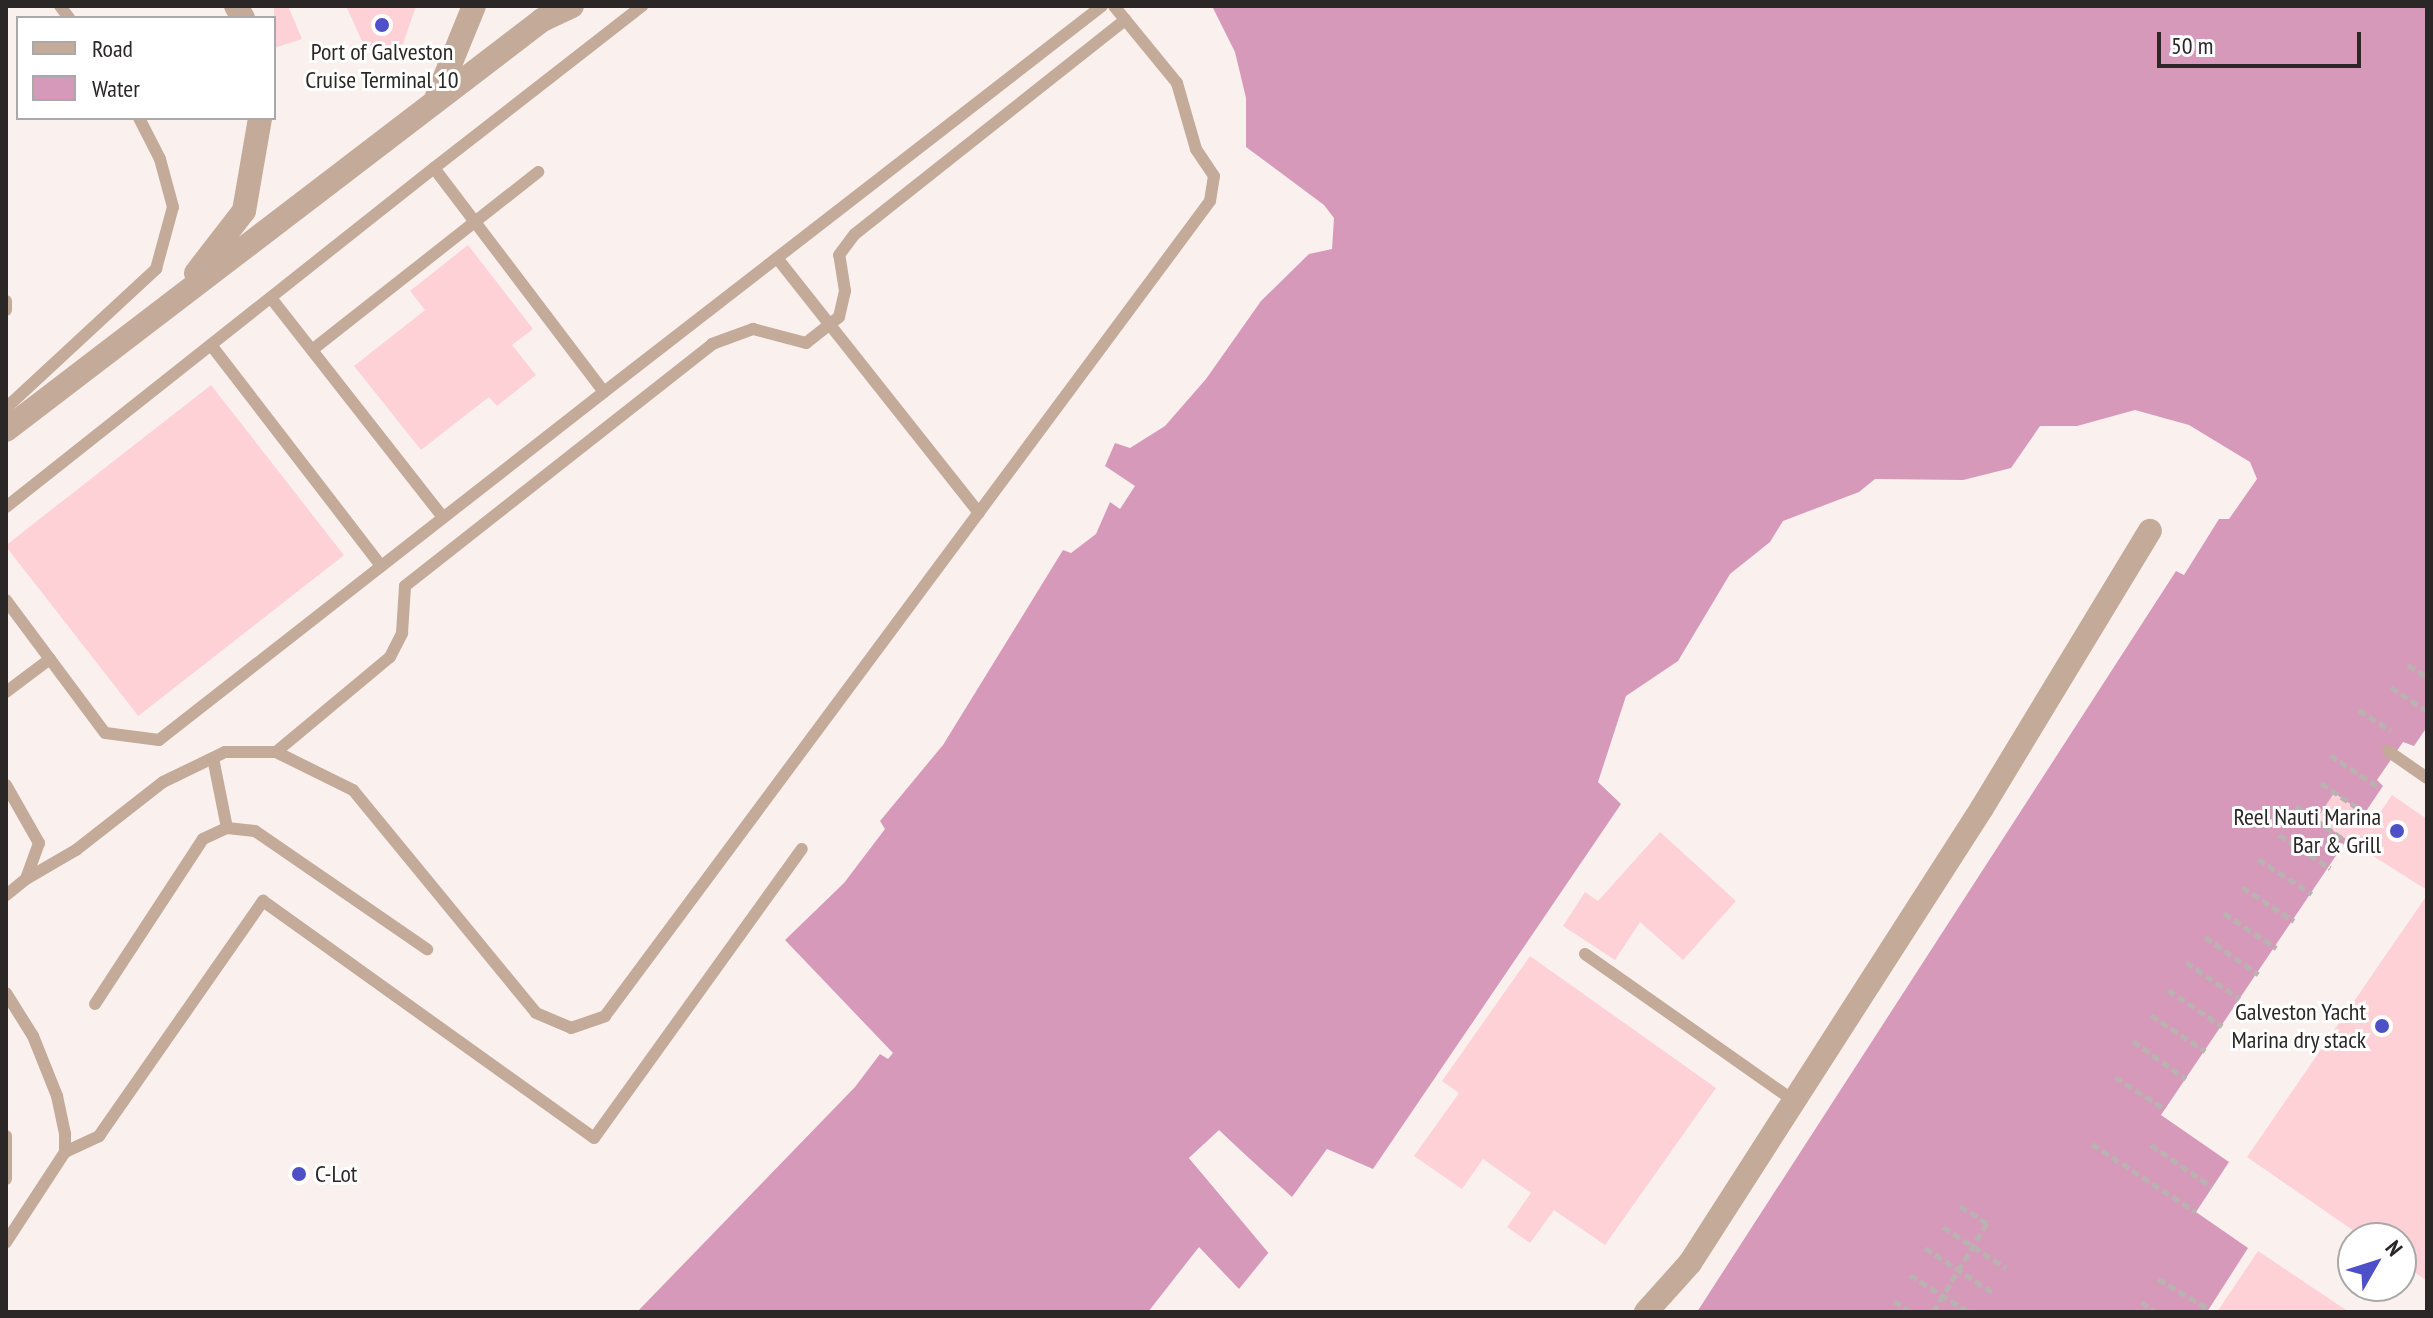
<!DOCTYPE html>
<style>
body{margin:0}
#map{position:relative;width:2433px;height:1318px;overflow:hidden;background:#faf1ee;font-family:"PT Sans Narrow",sans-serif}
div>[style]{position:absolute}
.water>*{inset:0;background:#d799ba}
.pier>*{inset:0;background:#faf1ee}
.building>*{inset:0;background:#fed1d7;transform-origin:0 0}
.path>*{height:5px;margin-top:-2.5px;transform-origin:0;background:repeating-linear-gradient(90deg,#b9b2b0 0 8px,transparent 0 12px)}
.service>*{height:12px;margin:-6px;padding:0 6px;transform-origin:6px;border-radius:6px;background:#c4aa99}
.minor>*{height:24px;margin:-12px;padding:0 12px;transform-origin:12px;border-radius:12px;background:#c4aa99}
.dots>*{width:22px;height:22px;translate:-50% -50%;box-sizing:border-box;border:4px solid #fff;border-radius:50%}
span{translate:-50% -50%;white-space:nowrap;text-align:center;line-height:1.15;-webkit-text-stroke:6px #fff;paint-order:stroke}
.poi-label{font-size:24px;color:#2b2727}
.right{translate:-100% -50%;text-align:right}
.left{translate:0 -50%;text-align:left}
.frame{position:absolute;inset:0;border:8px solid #2b2727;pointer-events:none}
.legend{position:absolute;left:16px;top:16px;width:260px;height:104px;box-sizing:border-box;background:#fff;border:2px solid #aaa9a9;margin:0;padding:10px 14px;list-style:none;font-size:24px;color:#2b2727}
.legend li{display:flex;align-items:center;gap:16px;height:40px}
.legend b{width:40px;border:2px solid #aaa9a9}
.north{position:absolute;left:2337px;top:1222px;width:80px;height:80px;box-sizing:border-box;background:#fff;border:2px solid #aaa9a9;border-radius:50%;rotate:51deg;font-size:22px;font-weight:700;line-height:32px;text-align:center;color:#2b2727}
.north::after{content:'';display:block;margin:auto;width:28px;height:36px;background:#4d50c6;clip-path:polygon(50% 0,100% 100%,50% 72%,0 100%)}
.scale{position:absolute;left:2157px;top:32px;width:204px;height:36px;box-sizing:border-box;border:4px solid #2b2727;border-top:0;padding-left:10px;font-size:24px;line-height:28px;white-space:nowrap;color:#2b2727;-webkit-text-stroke:6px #fff;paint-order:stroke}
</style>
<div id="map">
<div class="water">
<i style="clip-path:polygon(1212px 6px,2427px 6px,2427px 727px,2414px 746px,2403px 742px,2377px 780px,2383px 786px,2161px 1115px,2229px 1162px,2196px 1212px,2248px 1248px,2207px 1312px,1697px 1312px,2176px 571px,2184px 575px,2219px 519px,2229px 519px,2257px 479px,2250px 462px,2189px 425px,2135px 410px,2077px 426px,2040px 426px,2011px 468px,1963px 480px,1875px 479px,1859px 492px,1783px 521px,1770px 542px,1730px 574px,1678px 661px,1626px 696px,1598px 782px,1621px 804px,1373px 1169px,1327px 1149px,1292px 1197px,1219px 1131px,1189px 1158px,1269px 1252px,1239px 1289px,1199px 1247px,1148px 1312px,637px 1312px,855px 1087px,880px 1054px,888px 1059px,893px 1053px,785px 940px,844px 883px,885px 829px,880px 821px,943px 745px,1063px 550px,1071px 553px,1096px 534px,1110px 502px,1120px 509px,1135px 486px,1105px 466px,1115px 443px,1130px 448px,1165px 426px,1206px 379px,1261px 301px,1309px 254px,1332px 249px,1334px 218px,1324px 205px,1246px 147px,1246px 98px,1235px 52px)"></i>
</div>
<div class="pier">
<i style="clip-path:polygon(1219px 1130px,1294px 1201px,1219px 1136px,1194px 1159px,1272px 1249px,1271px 1256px,1189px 1158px)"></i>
</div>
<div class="building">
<i style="clip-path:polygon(274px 6px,288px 6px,302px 39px,274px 48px)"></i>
<i style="clip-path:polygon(346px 6px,416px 6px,403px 44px,367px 52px)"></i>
<i style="clip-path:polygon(468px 245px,533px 329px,512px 345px,536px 375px,497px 406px,489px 397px,421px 450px,354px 366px,425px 310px,410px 291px)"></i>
<i style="left:211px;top:385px;width:216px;height:261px;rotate:52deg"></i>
<i style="clip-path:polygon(2334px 793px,2375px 820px,2392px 795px,2427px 819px,2427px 890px,2316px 820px)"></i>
<i style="clip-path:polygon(1660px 832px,1736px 901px,1683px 960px,1640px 922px,1615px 960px,1563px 926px,1585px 892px,1598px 901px)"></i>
<i style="clip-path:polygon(2427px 895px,2427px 1281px,2401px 1263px,2401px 1238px,2364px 1238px,2247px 1157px)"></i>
<i style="clip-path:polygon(1530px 956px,1716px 1088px,1605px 1245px,1554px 1210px,1530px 1243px,1507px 1227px,1531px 1193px,1483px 1159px,1462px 1189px,1414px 1156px,1459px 1093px,1442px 1081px)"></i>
<i style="clip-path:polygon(2258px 1251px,2349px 1312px,2217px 1312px)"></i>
</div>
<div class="path">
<i style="left:2408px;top:665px;width:22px;rotate:32deg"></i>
<i style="left:2391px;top:687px;width:43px;rotate:33.7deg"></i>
<i style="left:2359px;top:710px;width:38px;rotate:33deg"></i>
<i style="left:2330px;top:755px;width:56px;rotate:33.4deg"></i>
<i style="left:2321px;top:783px;width:50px;rotate:34.3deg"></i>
<i style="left:2296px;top:806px;width:61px;rotate:35deg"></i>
<i style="left:2279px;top:835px;width:61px;rotate:32.9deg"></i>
<i style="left:2258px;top:859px;width:64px;rotate:32.9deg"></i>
<i style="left:2242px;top:887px;width:62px;rotate:33.2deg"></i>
<i style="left:2224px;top:913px;width:63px;rotate:33.9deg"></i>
<i style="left:2205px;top:937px;width:65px;rotate:34.9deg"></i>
<i style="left:2186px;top:962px;width:65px;rotate:34.4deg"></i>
<i style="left:2168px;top:990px;width:65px;rotate:33.7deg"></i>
<i style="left:2151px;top:1015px;width:65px;rotate:33.7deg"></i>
<i style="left:2133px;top:1041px;width:65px;rotate:35.6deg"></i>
<i style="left:2115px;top:1077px;width:59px;rotate:32.6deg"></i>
<i style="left:2092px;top:1144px;width:124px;rotate:33.2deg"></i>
<i style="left:2151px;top:1145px;width:74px;rotate:34.5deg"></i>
<i style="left:1943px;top:1227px;width:75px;rotate:33.1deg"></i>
<i style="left:1925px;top:1248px;width:84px;rotate:33.3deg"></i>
<i style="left:1910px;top:1275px;width:70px;rotate:32.1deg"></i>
<i style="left:2158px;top:1279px;width:59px;rotate:30.5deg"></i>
<i style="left:1894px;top:1301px;width:20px;rotate:33deg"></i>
<i style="left:2141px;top:1302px;width:18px;rotate:34deg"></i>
<i style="left:1933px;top:1312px;width:104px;rotate:-58.8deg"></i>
<i style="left:1987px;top:1223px;width:36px;rotate:-148deg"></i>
</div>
<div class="service">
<i style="left:60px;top:6px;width:15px;rotate:53deg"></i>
<i style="left:434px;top:168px;width:264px;rotate:-37.9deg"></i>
<i style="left:777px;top:258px;width:325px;rotate:51.6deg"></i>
<i style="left:271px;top:298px;width:278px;rotate:51.9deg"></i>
<i style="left:6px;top:301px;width:9px;rotate:90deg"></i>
<i style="left:211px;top:345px;width:279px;rotate:52.4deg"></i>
<i style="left:312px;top:350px;width:288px;rotate:-38.2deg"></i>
<i style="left:604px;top:392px;width:630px;rotate:-37.78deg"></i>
<i style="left:6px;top:408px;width:205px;rotate:-42.8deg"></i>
<i style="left:156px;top:269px;width:64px;rotate:-74.7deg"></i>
<i style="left:173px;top:207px;width:50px;rotate:-105.2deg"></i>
<i style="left:160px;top:159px;width:46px;rotate:-117.1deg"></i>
<i style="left:6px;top:507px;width:546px;rotate:-38.38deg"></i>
<i style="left:434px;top:168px;width:281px;rotate:52.8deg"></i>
<i style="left:604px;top:392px;width:565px;rotate:141.97deg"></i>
<i style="left:159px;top:740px;width:54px;rotate:-172.6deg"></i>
<i style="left:105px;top:733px;width:166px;rotate:-126.7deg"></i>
<i style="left:6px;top:692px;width:55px;rotate:-36.9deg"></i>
<i style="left:2388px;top:751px;width:47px;rotate:34.7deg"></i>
<i style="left:276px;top:752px;width:148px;rotate:-39.8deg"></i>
<i style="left:390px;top:657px;width:27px;rotate:-63deg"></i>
<i style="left:402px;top:633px;width:47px;rotate:-86.3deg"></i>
<i style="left:405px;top:586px;width:391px;rotate:-38.2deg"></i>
<i style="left:712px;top:344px;width:44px;rotate:-20.1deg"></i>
<i style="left:753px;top:329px;width:55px;rotate:14.8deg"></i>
<i style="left:806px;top:343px;width:42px;rotate:-38.2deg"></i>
<i style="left:839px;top:317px;width:27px;rotate:-77deg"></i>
<i style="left:845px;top:291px;width:36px;rotate:-99deg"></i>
<i style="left:839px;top:255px;width:26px;rotate:-53deg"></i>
<i style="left:855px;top:234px;width:345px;rotate:-38.4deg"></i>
<i style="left:213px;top:758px;width:71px;rotate:78.7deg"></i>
<i style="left:6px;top:785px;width:67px;rotate:60.4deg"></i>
<i style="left:39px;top:843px;width:38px;rotate:110deg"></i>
<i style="left:26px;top:879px;width:26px;rotate:141deg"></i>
<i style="left:26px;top:879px;width:58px;rotate:-30.1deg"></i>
<i style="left:76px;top:850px;width:110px;rotate:-38deg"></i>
<i style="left:163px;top:782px;width:69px;rotate:-25.8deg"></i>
<i style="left:225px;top:752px;width:51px"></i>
<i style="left:276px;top:752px;width:86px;rotate:26.3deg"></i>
<i style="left:353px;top:790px;width:288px;rotate:50.6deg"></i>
<i style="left:536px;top:1013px;width:38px;rotate:23deg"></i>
<i style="left:571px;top:1028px;width:36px;rotate:-19deg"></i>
<i style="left:605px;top:1016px;width:1015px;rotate:-53.41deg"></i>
<i style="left:1210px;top:201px;width:25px;rotate:-81deg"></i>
<i style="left:1214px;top:176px;width:32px;rotate:-124deg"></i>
<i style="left:1196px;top:149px;width:69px;rotate:-106.1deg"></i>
<i style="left:1177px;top:83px;width:99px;rotate:-129.3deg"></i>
<i style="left:1585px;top:954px;width:256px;rotate:35.1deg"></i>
<i style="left:6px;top:993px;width:51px;rotate:57.9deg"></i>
<i style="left:33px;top:1036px;width:65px;rotate:68.2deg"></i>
<i style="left:57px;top:1096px;width:39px;rotate:78deg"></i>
<i style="left:65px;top:1134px;width:18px;rotate:90deg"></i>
<i style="left:65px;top:1152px;width:108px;rotate:123.2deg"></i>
<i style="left:95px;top:1004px;width:197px;rotate:-56.8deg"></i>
<i style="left:203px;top:839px;width:26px;rotate:-25deg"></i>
<i style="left:227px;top:828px;width:28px;rotate:6deg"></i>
<i style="left:255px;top:831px;width:209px;rotate:34.5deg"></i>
<i style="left:6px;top:1136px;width:43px;rotate:90deg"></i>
<i style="left:65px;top:1152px;width:38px;rotate:-25deg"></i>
<i style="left:99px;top:1136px;width:287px;rotate:-55.1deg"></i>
<i style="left:263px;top:901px;width:407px;rotate:35.6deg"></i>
<i style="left:594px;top:1138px;width:356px;rotate:-54.3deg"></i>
</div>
<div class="minor">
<i style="left:236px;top:6px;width:14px;rotate:60deg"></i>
<i style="left:436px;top:99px;width:100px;rotate:-67.8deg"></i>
<i style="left:196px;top:273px;width:78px;rotate:-52.3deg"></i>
<i style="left:244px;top:211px;width:94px;rotate:-80.2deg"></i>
<i style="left:6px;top:430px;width:675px;rotate:-37.41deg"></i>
<i style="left:542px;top:20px;width:33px;rotate:-25deg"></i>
<i style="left:1646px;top:1312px;width:66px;rotate:-48.1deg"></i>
<i style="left:1690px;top:1263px;width:541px;rotate:-57.31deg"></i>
<i style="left:1982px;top:808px;width:324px;rotate:-58.8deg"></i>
</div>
<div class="dots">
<i style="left:382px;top:25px;background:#4d50c6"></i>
<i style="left:2397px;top:831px;background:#4d50c6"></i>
<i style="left:2382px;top:1026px;background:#4d50c6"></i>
<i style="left:299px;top:1174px;background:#4d50c6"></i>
</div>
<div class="poi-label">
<span style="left:382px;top:66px">Port of Galveston<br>Cruise Terminal 10</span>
<span class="right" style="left:2381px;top:831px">Reel Nauti Marina<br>Bar &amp; Grill</span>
<span class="right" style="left:2366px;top:1026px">Galveston Yacht<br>Marina dry stack</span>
<span class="left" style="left:315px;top:1174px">C-Lot</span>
</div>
<div class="frame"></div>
<ul class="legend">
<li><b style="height:10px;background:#c4aa99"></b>Road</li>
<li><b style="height:22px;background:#d799ba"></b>Water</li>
</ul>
<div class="north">N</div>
<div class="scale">50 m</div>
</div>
